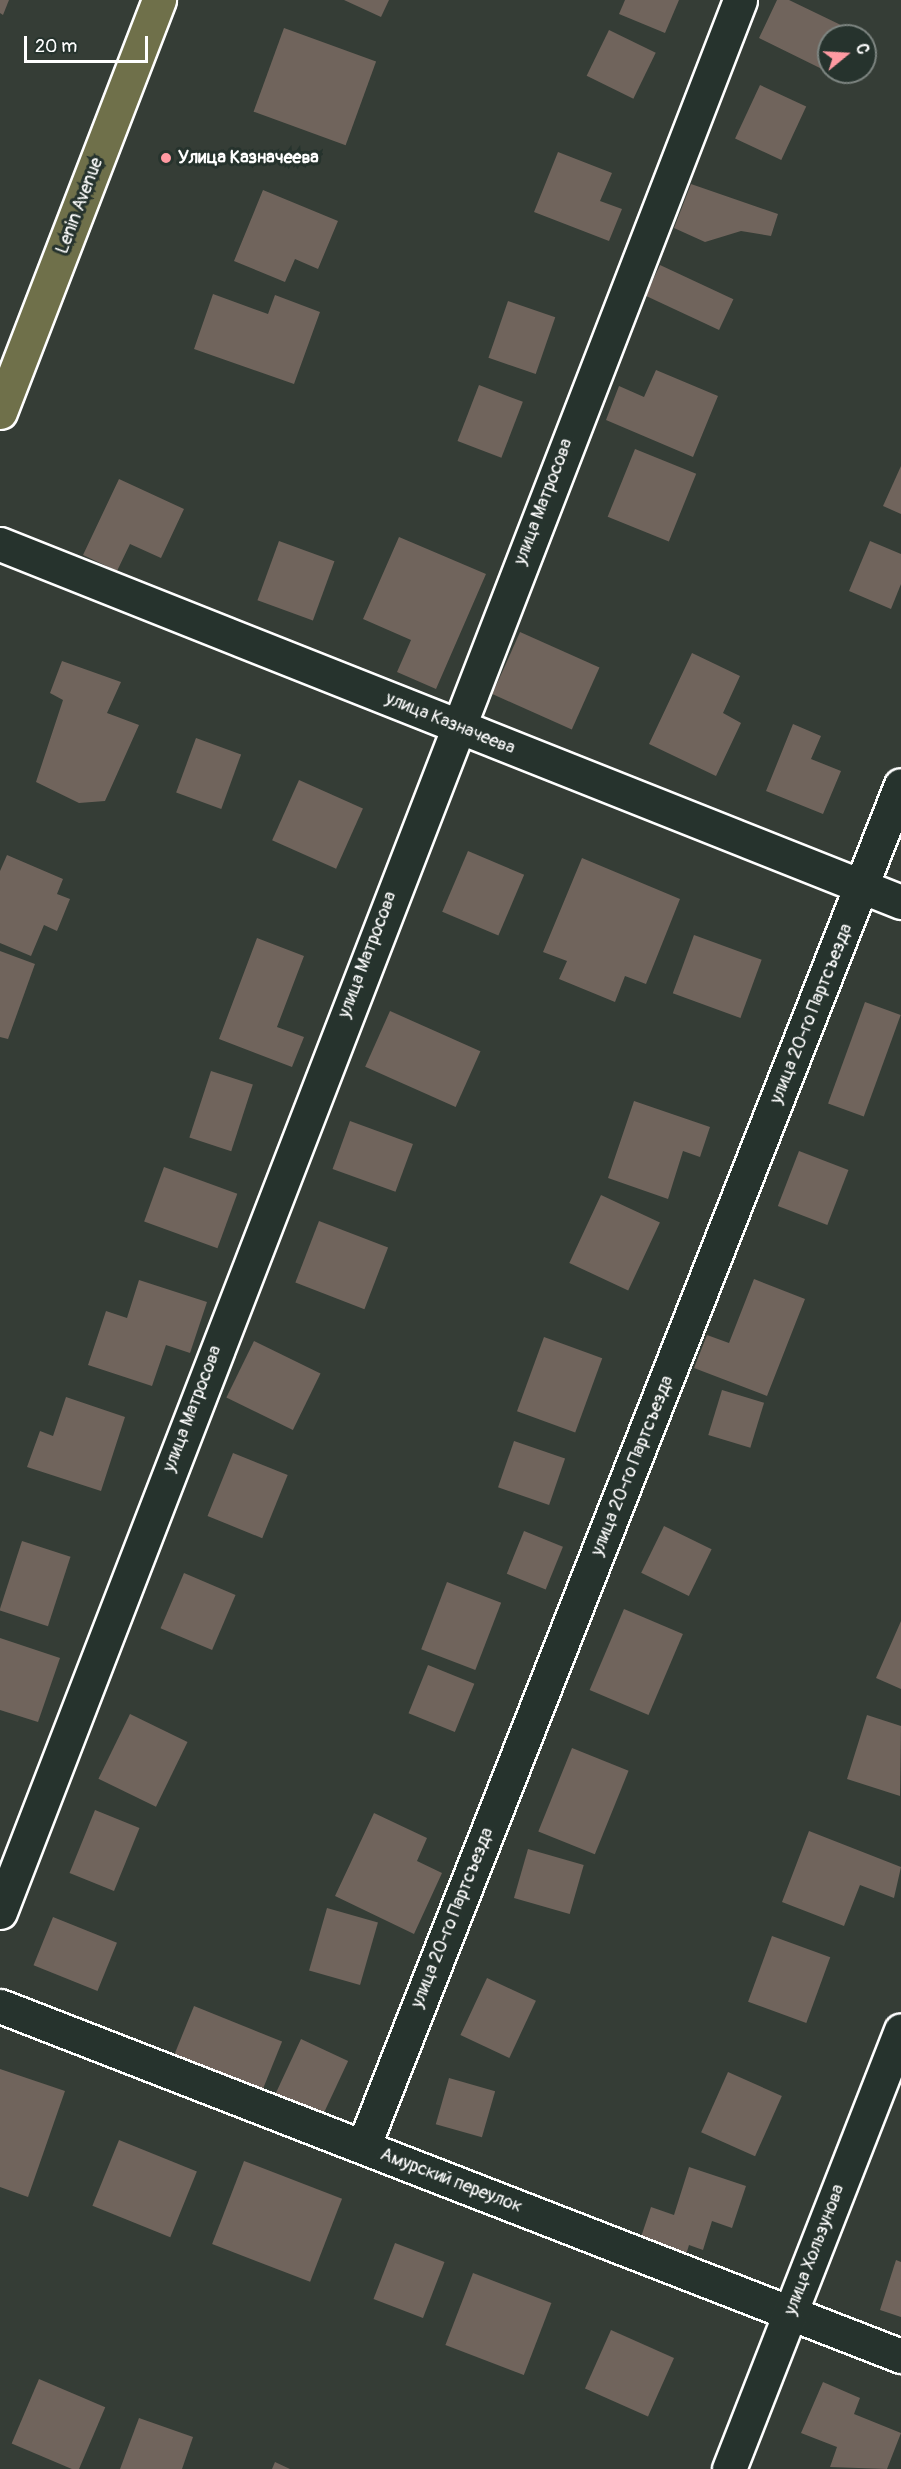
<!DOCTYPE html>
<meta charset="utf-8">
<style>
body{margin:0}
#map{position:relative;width:901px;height:2469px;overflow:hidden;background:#353d36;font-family:Pangolin,sans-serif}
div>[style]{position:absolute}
.building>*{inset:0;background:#70645c;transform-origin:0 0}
.roads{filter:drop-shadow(2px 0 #fff) drop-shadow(-2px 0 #fff) drop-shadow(0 2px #fff) drop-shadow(0 -2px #fff)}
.minor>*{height:33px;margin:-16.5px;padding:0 16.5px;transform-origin:16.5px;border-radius:16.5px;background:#26332d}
.major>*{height:33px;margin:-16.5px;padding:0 16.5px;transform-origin:16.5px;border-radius:16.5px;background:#6f704a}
.dots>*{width:16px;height:16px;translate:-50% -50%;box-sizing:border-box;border:3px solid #26332d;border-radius:50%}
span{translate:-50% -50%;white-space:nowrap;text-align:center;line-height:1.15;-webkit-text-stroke:6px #26332d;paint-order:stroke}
.poi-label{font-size:18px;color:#fff;font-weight:700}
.left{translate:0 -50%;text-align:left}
.street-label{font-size:18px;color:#fff}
.north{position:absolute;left:817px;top:24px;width:60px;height:60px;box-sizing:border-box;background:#26332d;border:2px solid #7d8581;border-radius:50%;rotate:72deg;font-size:16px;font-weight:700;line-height:24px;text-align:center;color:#fff}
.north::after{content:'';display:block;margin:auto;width:21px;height:27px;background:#ff9aa2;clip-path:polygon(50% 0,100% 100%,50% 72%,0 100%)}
.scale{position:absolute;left:24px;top:36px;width:124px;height:27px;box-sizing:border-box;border:3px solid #fff;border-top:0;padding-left:8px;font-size:18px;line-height:21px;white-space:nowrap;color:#fff;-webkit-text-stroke:4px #26332d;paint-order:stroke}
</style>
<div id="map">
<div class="building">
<i style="clip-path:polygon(0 0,9px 0,3px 15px,0 13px)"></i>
<i style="clip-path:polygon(344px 0,389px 0,381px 17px)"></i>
<i style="clip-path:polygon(625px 0,679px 0,665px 33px,619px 14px)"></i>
<i style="clip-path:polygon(777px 0,789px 0,845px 27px,841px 36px,829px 36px,824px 70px,759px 38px)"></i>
<i style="left:284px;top:28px;width:98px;height:89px;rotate:20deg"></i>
<i style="left:609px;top:30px;width:52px;height:51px;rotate:26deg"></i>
<i style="left:760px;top:85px;width:51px;height:59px;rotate:25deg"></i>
<i style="clip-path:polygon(558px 152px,612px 173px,600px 201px,622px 209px,609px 241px,534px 212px)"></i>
<i style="clip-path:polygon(691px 184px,778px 214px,771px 236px,741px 231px,705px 242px,674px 228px)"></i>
<i style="clip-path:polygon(263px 190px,338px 221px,318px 269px,295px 259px,285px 282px,234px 261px)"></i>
<i style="left:660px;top:265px;width:81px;height:34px;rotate:25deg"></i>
<i style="clip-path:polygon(213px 294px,268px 314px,275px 295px,320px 312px,294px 384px,194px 349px)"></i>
<i style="left:508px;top:301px;width:50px;height:60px;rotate:19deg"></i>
<i style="clip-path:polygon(656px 370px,718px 396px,693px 457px,606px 420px,619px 386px,644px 397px)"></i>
<i style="left:479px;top:385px;width:47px;height:60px;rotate:21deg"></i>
<i style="left:635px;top:449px;width:66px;height:73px;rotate:22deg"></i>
<i style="clip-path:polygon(901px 466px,901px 514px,883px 506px)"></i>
<i style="clip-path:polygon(119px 479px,184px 509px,161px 558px,130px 544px,117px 571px,83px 555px)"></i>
<i style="clip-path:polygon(399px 537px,486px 574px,436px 689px,397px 672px,411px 640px,363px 619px)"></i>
<i style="left:279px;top:541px;width:59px;height:63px;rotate:20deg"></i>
<i style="clip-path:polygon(870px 541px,901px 554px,901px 584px,891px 609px,849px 591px)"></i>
<i style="left:520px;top:632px;width:87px;height:68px;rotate:24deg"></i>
<i style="clip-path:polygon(692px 653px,740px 676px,723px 713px,741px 723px,716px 776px,649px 744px)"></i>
<i style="clip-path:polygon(62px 661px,121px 682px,107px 713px,139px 725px,105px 801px,79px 803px,36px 782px,63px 700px,50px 693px)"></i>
<i style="clip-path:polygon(793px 724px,821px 736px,811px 759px,841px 771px,823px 814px,766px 791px)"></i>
<i style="left:196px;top:738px;width:48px;height:58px;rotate:20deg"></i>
<i style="left:299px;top:780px;width:70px;height:66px;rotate:24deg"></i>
<i style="left:468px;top:851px;width:61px;height:66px;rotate:23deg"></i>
<i style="clip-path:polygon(7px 855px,63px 879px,57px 894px,70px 899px,57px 931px,44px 925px,31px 956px,0 943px,0 871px)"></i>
<i style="clip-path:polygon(582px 858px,680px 899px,646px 984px,625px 976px,615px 1002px,559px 979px,567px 961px,543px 952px)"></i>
<i style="left:694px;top:935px;width:72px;height:62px;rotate:20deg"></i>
<i style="clip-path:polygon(257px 938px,304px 956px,277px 1027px,304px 1037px,292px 1067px,219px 1039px)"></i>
<i style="clip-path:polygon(0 951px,35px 964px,8px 1039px,0 1037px)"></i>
<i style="left:865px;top:1002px;width:38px;height:108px;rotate:20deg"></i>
<i style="left:390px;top:1011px;width:99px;height:61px;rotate:24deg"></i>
<i style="left:211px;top:1071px;width:44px;height:70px;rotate:18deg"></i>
<i style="clip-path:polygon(634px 1101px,710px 1127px,700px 1157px,683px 1151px,668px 1199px,608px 1178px)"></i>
<i style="left:350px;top:1121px;width:67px;height:51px;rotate:20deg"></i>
<i style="left:799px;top:1151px;width:53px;height:59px;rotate:21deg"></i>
<i style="left:164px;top:1167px;width:78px;height:58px;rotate:20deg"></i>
<i style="left:601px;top:1195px;width:65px;height:75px;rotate:25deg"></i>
<i style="left:319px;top:1221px;width:74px;height:66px;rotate:21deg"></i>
<i style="clip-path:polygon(754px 1279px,805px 1299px,767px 1396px,694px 1368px,707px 1335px,729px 1343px)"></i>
<i style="clip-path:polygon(139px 1280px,207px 1302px,190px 1353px,166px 1345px,152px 1386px,88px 1365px,106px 1311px,127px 1318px)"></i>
<i style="left:544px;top:1337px;width:62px;height:79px;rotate:20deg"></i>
<i style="left:254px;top:1341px;width:74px;height:63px;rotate:26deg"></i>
<i style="left:722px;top:1390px;width:44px;height:47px;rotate:17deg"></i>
<i style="clip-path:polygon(66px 1397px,125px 1417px,101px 1491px,27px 1467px,40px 1431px,53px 1436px)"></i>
<i style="left:514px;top:1441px;width:54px;height:49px;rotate:19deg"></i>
<i style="left:233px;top:1453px;width:59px;height:68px;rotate:22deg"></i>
<i style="left:664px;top:1526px;width:53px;height:52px;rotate:26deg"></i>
<i style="left:524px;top:1531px;width:42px;height:46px;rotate:22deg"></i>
<i style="left:22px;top:1541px;width:51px;height:73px;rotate:18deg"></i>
<i style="left:184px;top:1573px;width:56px;height:60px;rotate:23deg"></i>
<i style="left:447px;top:1582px;width:58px;height:72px;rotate:21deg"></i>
<i style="left:624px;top:1609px;width:64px;height:88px;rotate:23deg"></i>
<i style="clip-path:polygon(901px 1621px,901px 1689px,876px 1678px)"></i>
<i style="clip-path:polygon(0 1638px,60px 1658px,38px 1722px,0 1710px)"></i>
<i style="left:428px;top:1665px;width:50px;height:52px;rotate:22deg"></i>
<i style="left:130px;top:1714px;width:64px;height:72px;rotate:26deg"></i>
<i style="clip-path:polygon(867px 1715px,901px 1726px,900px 1796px,847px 1779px)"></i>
<i style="left:572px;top:1748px;width:61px;height:90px;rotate:22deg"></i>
<i style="left:95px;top:1810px;width:48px;height:68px;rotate:22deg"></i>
<i style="clip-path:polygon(374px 1813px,427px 1838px,417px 1861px,442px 1873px,414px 1934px,335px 1896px)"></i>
<i style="clip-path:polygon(809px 1831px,901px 1867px,894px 1898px,860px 1885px,844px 1926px,782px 1902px)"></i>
<i style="left:528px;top:1849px;width:58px;height:51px;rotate:16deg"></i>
<i style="left:327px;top:1908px;width:53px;height:65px;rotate:16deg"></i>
<i style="left:53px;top:1917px;width:69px;height:52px;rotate:22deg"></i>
<i style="left:772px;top:1936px;width:62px;height:70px;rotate:20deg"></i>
<i style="left:487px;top:1978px;width:54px;height:63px;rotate:25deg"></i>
<i style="left:194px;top:2006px;width:95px;height:59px;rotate:22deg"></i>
<i style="left:301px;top:2039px;width:52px;height:60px;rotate:25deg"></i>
<i style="clip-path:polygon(0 2069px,65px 2091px,28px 2197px,0 2187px)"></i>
<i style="left:728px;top:2072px;width:59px;height:66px;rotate:24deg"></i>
<i style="left:449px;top:2078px;width:48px;height:48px;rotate:16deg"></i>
<i style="left:119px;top:2140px;width:84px;height:71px;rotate:22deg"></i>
<i style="left:244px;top:2161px;width:105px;height:89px;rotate:21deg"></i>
<i style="clip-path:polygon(689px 2167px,746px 2186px,732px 2228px,712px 2221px,703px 2250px,689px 2245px,685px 2258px,639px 2243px,651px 2207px,674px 2215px)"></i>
<i style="left:395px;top:2243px;width:53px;height:60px;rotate:21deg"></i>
<i style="clip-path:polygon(896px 2260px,901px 2262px,901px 2317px,880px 2310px)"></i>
<i style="left:473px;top:2273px;width:84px;height:77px;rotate:21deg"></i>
<i style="left:611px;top:2330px;width:69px;height:64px;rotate:24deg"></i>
<i style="left:39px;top:2379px;width:72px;height:70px;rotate:23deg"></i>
<i style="clip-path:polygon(823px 2382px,860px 2398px,854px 2414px,901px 2433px,887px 2469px,830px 2467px,837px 2447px,801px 2433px)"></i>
<i style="clip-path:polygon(139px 2418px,193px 2437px,182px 2469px,120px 2469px)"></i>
<i style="clip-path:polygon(275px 2462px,290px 2469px,272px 2469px)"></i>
</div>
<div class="roads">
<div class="minor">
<i style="left:0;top:544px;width:970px;rotate:21.67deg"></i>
<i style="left:0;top:1912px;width:2050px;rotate:-68.84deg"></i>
<i style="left:0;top:2006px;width:967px;rotate:21.23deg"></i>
<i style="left:363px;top:2147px;width:1464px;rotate:-68.45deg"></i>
<i style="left:729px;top:2469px;width:471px;rotate:-68.6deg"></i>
</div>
<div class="major">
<i style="left:0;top:412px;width:442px;rotate:-68.9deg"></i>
</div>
</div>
<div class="dots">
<i style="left:166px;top:158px;background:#ff9aa2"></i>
</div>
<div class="poi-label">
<span class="left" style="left:178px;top:158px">Улица Казначеева</span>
</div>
<div class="street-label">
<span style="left:80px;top:206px;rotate:-69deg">Lenin Avenue</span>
<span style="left:544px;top:502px;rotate:-69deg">улица Матросова</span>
<span style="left:450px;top:724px;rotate:22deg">улица Казначеева</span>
<span style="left:368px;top:955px;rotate:-69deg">улица Матросова</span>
<span style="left:812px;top:1014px;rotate:-68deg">улица 20-го Партсъезда</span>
<span style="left:193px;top:1409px;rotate:-69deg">улица Матросова</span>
<span style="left:633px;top:1466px;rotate:-68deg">улица 20-го Партсъезда</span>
<span style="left:453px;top:1918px;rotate:-68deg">улица 20-го Партсъезда</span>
<span style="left:451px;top:2181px;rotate:21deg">Амурский переулок</span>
<span style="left:815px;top:2250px;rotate:-69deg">улица Хользунова</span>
</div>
<div class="north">С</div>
<div class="scale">20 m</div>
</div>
